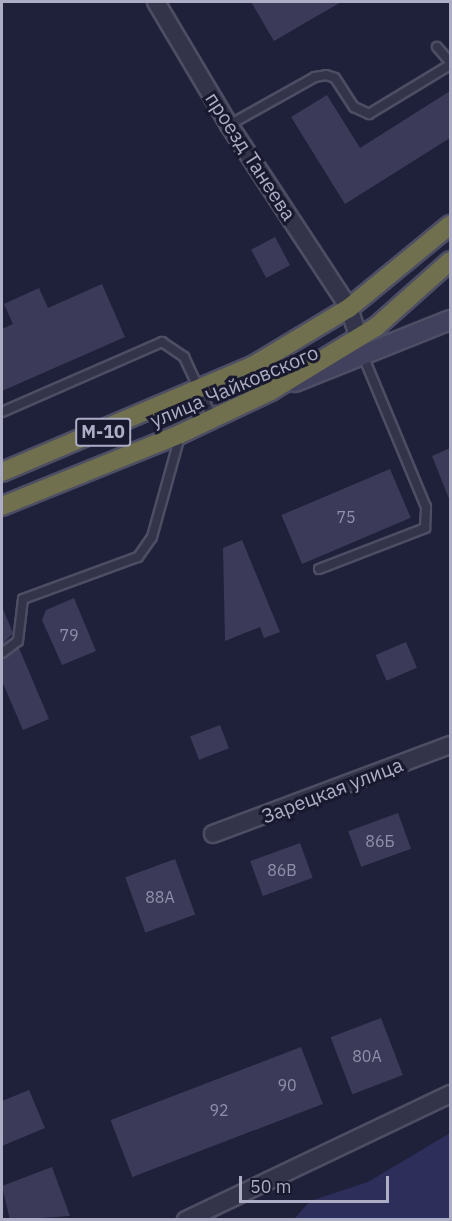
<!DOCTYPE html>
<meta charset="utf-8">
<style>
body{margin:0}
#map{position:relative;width:452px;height:1221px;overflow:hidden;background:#1f2039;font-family:"IBM Plex Sans",sans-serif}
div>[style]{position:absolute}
.water>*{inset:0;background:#2d2e5a}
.building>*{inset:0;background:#3b3b59;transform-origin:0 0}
.roads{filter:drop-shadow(2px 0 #4d4e64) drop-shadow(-2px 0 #4d4e64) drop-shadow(0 2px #4d4e64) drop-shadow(0 -2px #4d4e64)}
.lane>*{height:8px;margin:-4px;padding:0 4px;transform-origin:4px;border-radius:4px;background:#333349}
.street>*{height:16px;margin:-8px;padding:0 8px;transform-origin:8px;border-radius:8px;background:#333349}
.secondary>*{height:18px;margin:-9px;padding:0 9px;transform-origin:9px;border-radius:9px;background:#41415d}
.highway>*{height:18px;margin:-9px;padding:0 9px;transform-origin:9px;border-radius:9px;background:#70704f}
span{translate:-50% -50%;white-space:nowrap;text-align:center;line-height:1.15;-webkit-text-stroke:6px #18192e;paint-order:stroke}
.number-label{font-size:16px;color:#9090ab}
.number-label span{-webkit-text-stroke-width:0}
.shield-label span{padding:2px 4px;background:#18192e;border:2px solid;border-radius:4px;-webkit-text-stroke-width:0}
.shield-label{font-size:18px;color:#adadc6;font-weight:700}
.street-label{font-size:20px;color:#adadc6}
.frame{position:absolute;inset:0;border:3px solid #adadc6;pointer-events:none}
.scale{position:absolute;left:239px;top:1176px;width:150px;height:27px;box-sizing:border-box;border:3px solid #adadc6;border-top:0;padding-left:8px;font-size:18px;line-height:21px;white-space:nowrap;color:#adadc6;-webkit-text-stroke:4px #18192e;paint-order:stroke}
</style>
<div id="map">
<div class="water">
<i style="clip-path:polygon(450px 1133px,450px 1219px,294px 1219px,310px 1201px,368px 1182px)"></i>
</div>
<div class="building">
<i style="clip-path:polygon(251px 2px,341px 2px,274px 41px)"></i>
<i style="clip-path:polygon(450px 91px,450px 138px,345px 204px,291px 117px,327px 95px,360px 148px)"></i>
<i style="left:275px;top:237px;width:32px;height:27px;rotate:62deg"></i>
<i style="clip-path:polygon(102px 284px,125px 337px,2px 391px,2px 329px,13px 324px,4px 304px,39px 288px,48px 308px)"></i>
<i style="clip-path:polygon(450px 448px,450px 501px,432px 456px)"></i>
<i style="left:390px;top:469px;width:53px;height:118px;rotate:67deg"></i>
<i style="clip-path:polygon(242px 540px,280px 632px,264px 638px,260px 627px,225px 641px,223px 548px)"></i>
<i style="clip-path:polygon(74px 598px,96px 651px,62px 665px,42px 620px,46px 610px)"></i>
<i style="clip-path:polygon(2px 607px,13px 633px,2px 645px)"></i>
<i style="left:406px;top:642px;width:28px;height:33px;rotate:67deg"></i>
<i style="clip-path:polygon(19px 648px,49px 719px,23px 730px,2px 681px,2px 659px)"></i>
<i style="left:220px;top:725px;width:25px;height:32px;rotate:69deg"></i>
<i style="left:398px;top:813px;width:38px;height:53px;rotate:70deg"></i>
<i style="left:300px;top:843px;width:37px;height:53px;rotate:70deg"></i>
<i style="left:175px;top:859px;width:59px;height:53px;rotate:70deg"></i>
<i style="left:381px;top:1018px;width:61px;height:54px;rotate:69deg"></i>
<i style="left:301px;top:1047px;width:61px;height:204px;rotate:69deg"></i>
<i style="clip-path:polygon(29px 1090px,45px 1128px,2px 1146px,2px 1101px)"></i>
<i style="clip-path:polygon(52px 1167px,70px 1216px,10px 1220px,2px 1186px)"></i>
</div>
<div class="roads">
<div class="lane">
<i style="left:437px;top:47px;width:20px;rotate:49deg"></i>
<i style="left:229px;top:125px;width:98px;rotate:-29.2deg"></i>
<i style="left:315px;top:77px;width:11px;rotate:-10deg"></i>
<i style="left:326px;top:75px;width:9px;rotate:18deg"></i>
<i style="left:335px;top:78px;width:35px;rotate:57deg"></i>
<i style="left:354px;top:107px;width:17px;rotate:25deg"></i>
<i style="left:369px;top:114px;width:95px;rotate:-31.2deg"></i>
<i style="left:2px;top:412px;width:175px;rotate:-23.6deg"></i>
<i style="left:162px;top:342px;width:27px;rotate:34deg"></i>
<i style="left:184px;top:357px;width:68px;rotate:64.9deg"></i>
<i style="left:319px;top:569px;width:114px;rotate:-21.1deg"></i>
<i style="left:425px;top:528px;width:21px;rotate:-87deg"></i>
<i style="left:426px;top:507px;width:164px;rotate:-112.6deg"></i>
<i style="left:2px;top:653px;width:20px;rotate:-37deg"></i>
<i style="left:18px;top:641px;width:42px;rotate:-83.2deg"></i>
<i style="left:23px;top:599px;width:122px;rotate:-20.1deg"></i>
<i style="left:138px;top:557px;width:24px;rotate:-55deg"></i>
<i style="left:152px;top:537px;width:105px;rotate:-74.5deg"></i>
</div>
<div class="street">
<i style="left:156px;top:2px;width:143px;rotate:59.3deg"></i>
<i style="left:229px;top:125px;width:219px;rotate:56.7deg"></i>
<i style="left:349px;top:308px;width:32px;rotate:72deg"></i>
<i style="left:213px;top:834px;width:253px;rotate:-20.6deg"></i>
<i style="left:186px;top:1220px;width:293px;rotate:-25.5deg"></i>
</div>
<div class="secondary">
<i style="left:295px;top:382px;width:167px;rotate:-21.8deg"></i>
</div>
<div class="highway">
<i style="left:2px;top:472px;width:274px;rotate:-23deg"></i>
<i style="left:254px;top:365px;width:111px;rotate:-31deg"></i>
<i style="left:349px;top:308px;width:131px;rotate:-39.4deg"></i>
<i style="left:2px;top:506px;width:192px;rotate:-22deg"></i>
<i style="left:180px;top:434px;width:101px;rotate:-25.3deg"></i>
<i style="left:271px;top:391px;width:123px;rotate:-31.4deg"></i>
<i style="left:376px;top:327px;width:99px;rotate:-41.7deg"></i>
</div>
</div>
<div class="number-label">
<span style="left:346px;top:517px">75</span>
<span style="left:69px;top:635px">79</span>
<span style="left:380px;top:841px">86Б</span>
<span style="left:282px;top:870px">86В</span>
<span style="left:160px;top:897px">88А</span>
<span style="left:367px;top:1056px">80А</span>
<span style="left:287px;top:1085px">90</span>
<span style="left:219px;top:1110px">92</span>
</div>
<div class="shield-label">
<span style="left:103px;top:432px">М-10</span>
</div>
<div class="street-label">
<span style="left:251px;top:156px;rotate:57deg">проезд Танеева</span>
<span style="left:234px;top:386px;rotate:-23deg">улица Чайковского</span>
<span style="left:332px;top:790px;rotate:-21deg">Зарецкая улица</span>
</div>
<div class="frame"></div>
<div class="scale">50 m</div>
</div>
